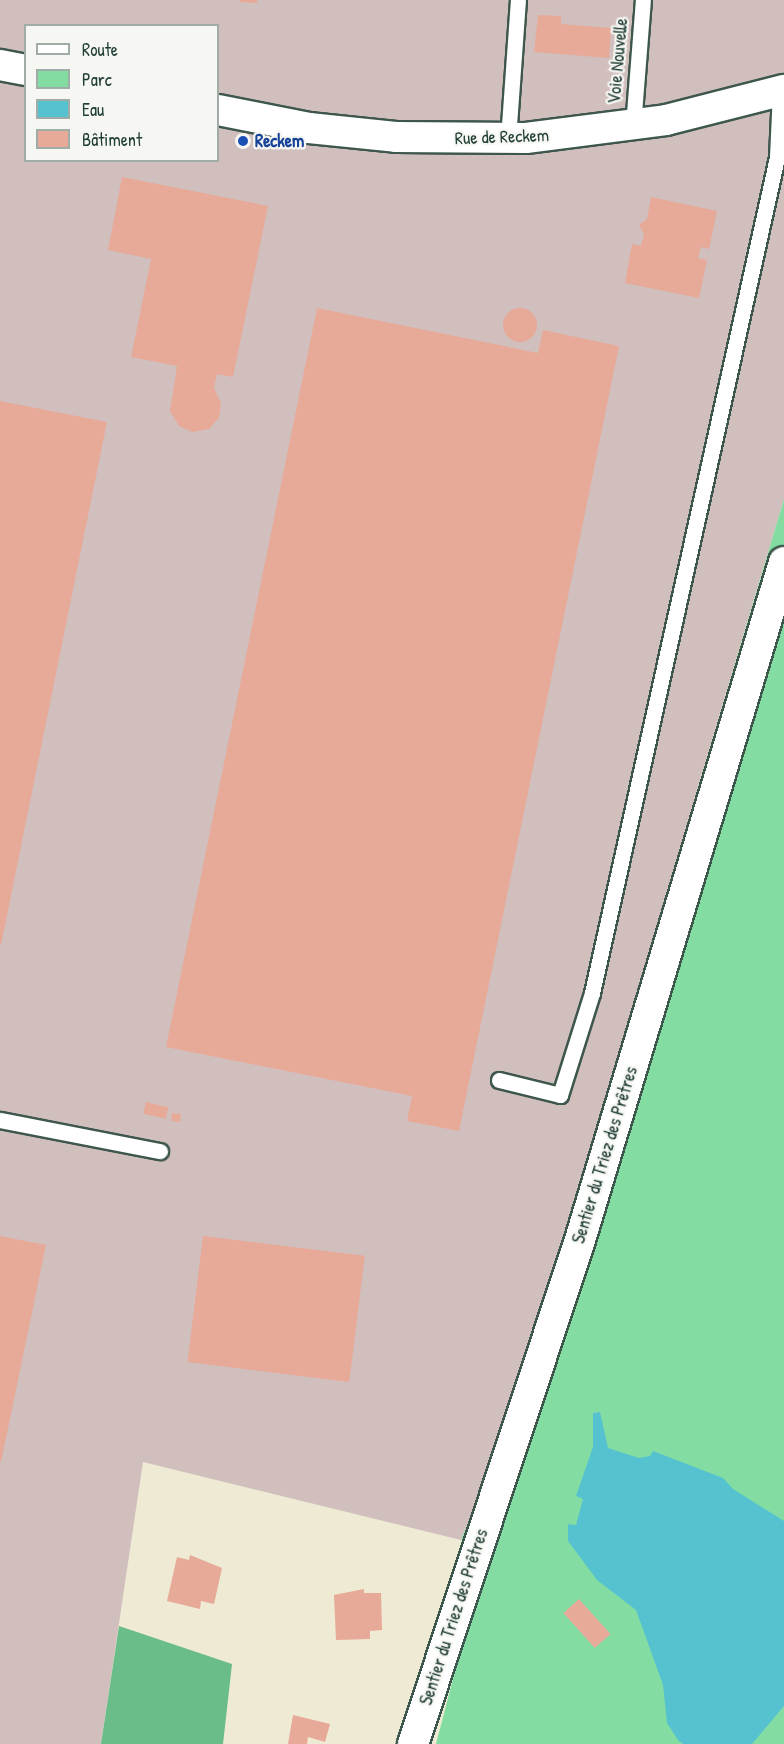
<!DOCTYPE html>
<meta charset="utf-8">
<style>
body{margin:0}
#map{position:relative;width:784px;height:1744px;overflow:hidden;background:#eeead3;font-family:"Patrick Hand",sans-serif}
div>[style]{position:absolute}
.industrial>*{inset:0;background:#d1bfbe}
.green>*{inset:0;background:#83dda3}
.forest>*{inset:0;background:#6abc89}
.water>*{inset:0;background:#56c2d0}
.building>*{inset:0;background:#e7a998;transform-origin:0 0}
.round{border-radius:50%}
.roads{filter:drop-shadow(2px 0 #3e574c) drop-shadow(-2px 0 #3e574c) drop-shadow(0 2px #3e574c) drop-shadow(0 -2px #3e574c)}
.service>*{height:15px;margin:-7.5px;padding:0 7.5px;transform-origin:7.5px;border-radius:7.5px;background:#fff}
.minor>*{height:30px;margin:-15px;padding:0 15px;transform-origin:15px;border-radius:15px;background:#fff}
.dots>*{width:16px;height:16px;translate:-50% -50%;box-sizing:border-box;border:3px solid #f6f6f2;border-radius:50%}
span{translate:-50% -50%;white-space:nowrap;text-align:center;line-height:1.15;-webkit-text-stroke:4.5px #f6f6f2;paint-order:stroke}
.street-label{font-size:18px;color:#1f3d34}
.transit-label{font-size:18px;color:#164399;font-weight:700}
.left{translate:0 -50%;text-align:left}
.legend{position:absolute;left:24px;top:24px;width:195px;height:138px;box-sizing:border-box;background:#f6f6f2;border:2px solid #a0aca6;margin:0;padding:8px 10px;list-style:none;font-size:18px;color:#1f3d34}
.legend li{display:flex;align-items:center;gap:12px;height:30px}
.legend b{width:30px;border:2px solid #a0aca6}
</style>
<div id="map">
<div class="industrial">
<i style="clip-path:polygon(evenodd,0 0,784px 0,784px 499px,508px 1423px,461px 1540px,143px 1462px,101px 1744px,0 1744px,0 0,26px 26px,218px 26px,218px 160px,26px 160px,26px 26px)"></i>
</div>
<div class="green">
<i style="clip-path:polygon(784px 499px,784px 1744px,436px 1744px,487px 1549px,461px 1540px,509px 1423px)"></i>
</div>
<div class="forest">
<i style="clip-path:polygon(119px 1626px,232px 1664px,223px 1744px,101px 1744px)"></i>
</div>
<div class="water">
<i style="clip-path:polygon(600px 1412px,608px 1448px,639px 1458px,650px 1456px,653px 1451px,723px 1478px,733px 1489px,784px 1521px,784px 1706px,752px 1744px,683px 1744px,678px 1740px,667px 1723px,663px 1685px,636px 1610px,597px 1580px,568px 1541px,568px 1524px,576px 1525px,583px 1499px,576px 1496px,593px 1447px,593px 1413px)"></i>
</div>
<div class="building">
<i style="clip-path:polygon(240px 0,257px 0,257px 3px,240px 2px)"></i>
<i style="clip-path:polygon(538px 15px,561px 16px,561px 24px,611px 28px,609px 58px,534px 52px)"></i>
<i style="clip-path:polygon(122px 177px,268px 206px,233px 377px,217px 374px,214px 388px,221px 403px,219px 418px,209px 429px,192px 432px,179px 426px,170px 411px,177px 366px,131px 357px,151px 259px,108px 250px)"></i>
<i style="clip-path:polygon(651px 197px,717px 211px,709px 249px,701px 247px,698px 258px,707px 260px,699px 298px,625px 283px,632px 244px,641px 246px,644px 234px,639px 225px,647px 219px)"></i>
<i style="clip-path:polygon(317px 308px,538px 353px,543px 330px,619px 346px,459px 1131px,407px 1121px,412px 1096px,166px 1047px)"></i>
<i class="round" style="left:503px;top:308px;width:34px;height:34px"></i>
<i style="clip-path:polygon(0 401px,107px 422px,1px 945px,0 945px)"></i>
<i style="left:146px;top:1102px;width:23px;height:12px;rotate:13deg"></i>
<i style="left:172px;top:1113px;width:9px;height:8px;rotate:6deg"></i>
<i style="clip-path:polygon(0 1236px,46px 1245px,1px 1462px,0 1462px)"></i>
<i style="left:203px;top:1236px;width:163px;height:127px;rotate:7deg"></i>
<i style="clip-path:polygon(190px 1555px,222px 1568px,214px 1604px,201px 1601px,200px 1609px,167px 1601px,177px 1557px,189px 1560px)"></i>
<i style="clip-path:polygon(364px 1589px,364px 1593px,381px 1593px,382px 1630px,370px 1631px,370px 1639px,336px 1640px,334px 1595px)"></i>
<i style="left:579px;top:1599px;width:47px;height:21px;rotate:48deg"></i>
<i style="clip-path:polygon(293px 1715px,330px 1724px,325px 1742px,308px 1737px,307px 1744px,288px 1744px)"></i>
</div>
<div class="roads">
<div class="service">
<i style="left:633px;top:126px;width:126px;rotate:-85.5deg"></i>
<i style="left:508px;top:139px;width:139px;rotate:-85.9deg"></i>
<i style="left:499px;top:1080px;width:63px;rotate:13.8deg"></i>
<i style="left:560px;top:1095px;width:107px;rotate:-72.6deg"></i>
<i style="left:592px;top:993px;width:856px;rotate:-77.52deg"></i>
<i style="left:777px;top:157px;width:66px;rotate:-87.4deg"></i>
<i style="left:0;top:1120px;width:163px;rotate:11deg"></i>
</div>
<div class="minor">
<i style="left:0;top:65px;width:26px;rotate:11deg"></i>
<i style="left:218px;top:110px;width:93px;rotate:11.2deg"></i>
<i style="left:309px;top:128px;width:87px;rotate:5.9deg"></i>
<i style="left:396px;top:137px;width:130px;rotate:0.4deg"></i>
<i style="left:526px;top:138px;width:141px;rotate:-7.3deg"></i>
<i style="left:666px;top:120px;width:122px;rotate:-14.3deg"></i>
<i style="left:413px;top:1744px;width:531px;rotate:-71.67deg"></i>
<i style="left:580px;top:1240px;width:708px;rotate:-73.25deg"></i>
</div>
</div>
<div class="dots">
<i style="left:243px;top:141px;background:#1a4fb4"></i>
</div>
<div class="street-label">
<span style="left:618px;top:61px;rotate:-85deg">Voie Nouvelle</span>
<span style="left:502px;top:137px;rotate:-2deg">Rue de Reckem</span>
<span style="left:605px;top:1155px;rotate:-73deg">Sentier du Triez des Prêtres</span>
<span style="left:454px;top:1617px;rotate:-72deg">Sentier du Triez des Prêtres</span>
</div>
<div class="transit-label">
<span class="left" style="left:255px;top:141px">Reckem</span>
</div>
<ul class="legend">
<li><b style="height:8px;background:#fff"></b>Route</li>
<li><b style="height:16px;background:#83dda3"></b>Parc</li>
<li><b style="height:16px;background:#56c2d0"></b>Eau</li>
<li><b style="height:16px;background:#e7a998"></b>Bâtiment</li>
</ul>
</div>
